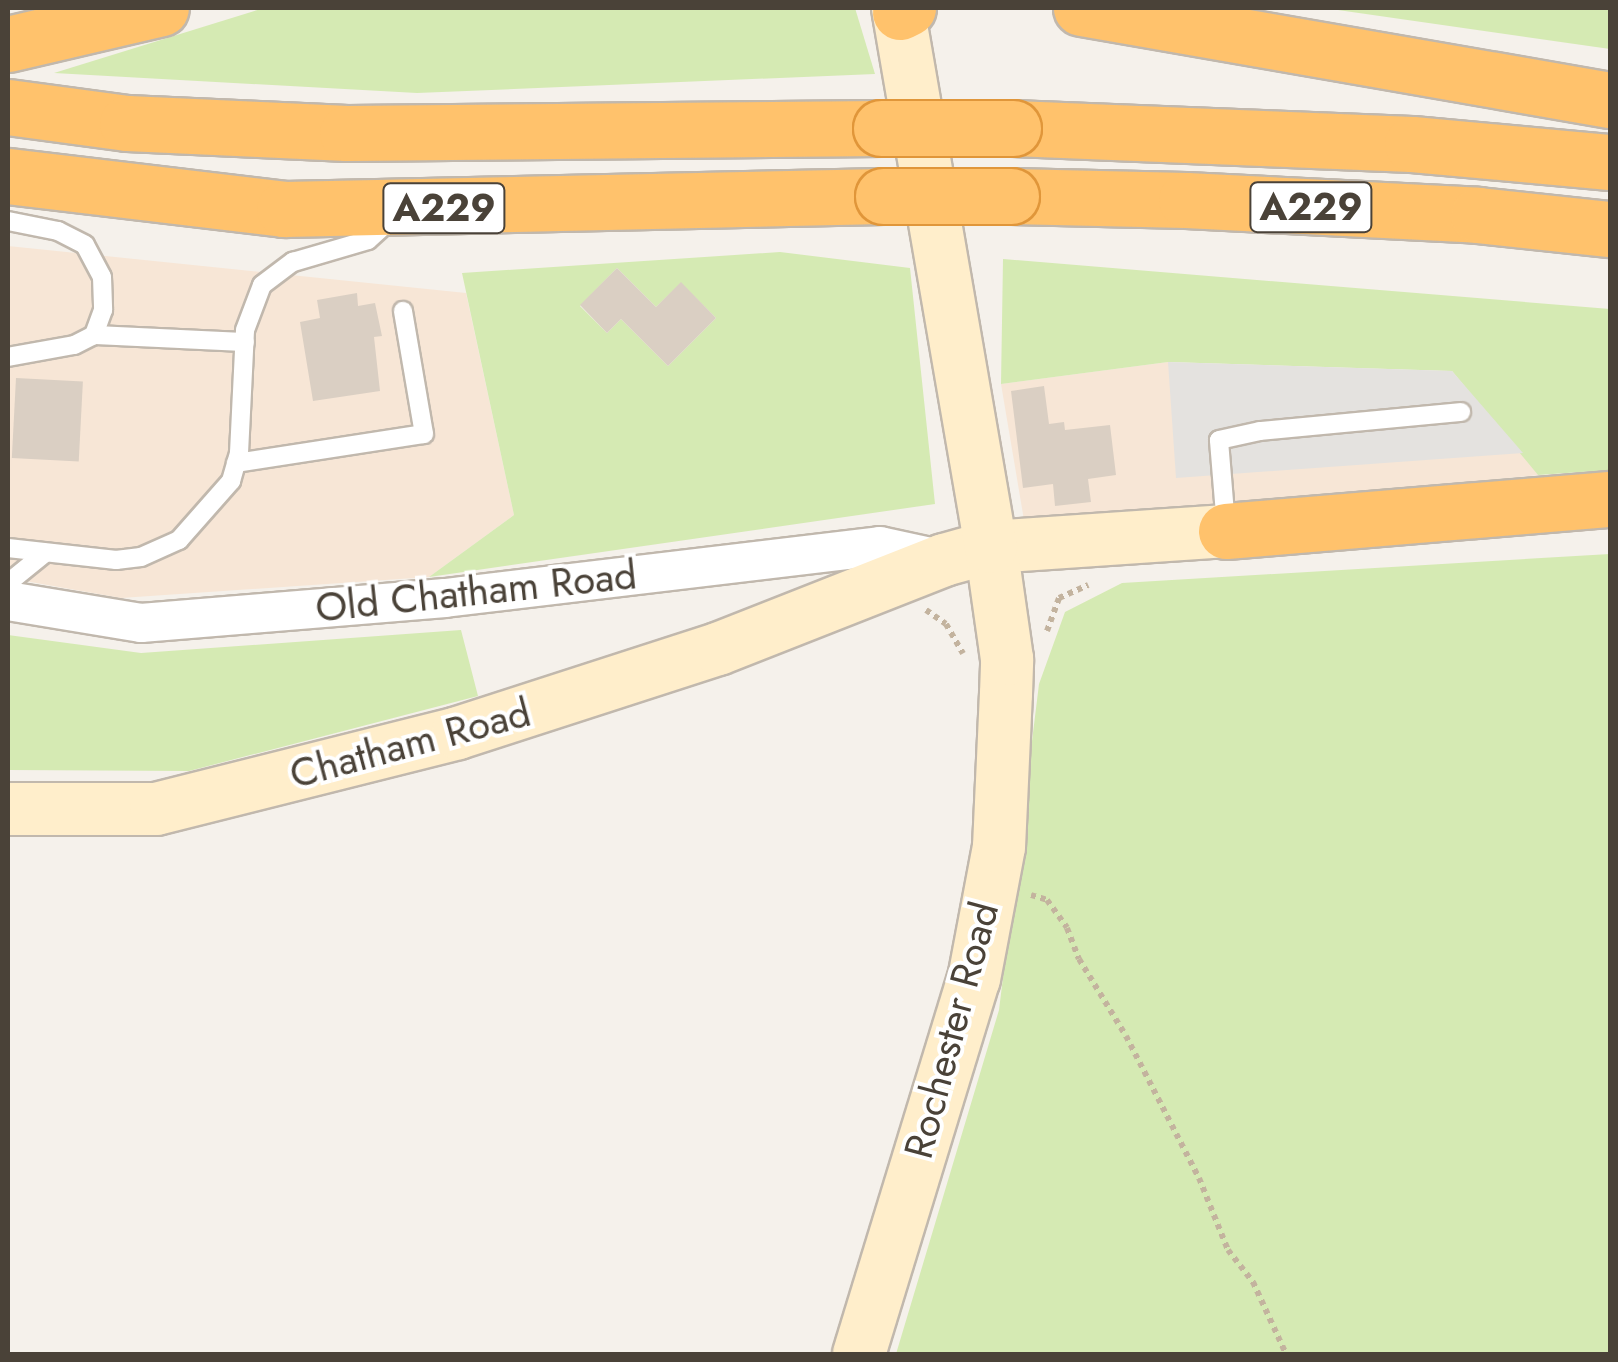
<!DOCTYPE html>
<style>
body{margin:0}
#map{position:relative;width:1618px;height:1362px;overflow:hidden;background:#f5f1eb;font-family:Jost,sans-serif}
div>[style]{position:absolute}
.commercial>*{inset:0;background:#f7e6d6}
.green>*{inset:0;background:#d5eab3}
.parking>*{inset:0;background:#e4e2df}
.building>*{inset:0;background:#dacfc3;transform-origin:0 0}
.path>*{height:6px;margin-top:-3px;transform-origin:0;background:repeating-linear-gradient(90deg,#c3b39e 0 5px,transparent 0 10px)}
.roads{filter:drop-shadow(2px 0 #c1b8ad) drop-shadow(-2px 0 #c1b8ad) drop-shadow(0 2px #c1b8ad) drop-shadow(0 -2px #c1b8ad)}
.lane>*{height:18px;margin:-9px;padding:0 9px;transform-origin:9px;border-radius:9px;background:#fff}
.street>*{height:38px;margin:-19px;padding:0 19px;transform-origin:19px;border-radius:19px;background:#fff}
.secondary>*{height:52px;margin:-26px;padding:0 26px;transform-origin:26px;border-radius:26px;background:#ffeecb}
.highway>*{height:55px;margin:-27.5px;padding:0 27.5px;transform-origin:27.5px;border-radius:27.5px;background:#ffc26c}
.bridges{filter:drop-shadow(2px 0 #e0963a) drop-shadow(-2px 0 #e0963a) drop-shadow(0 2px #e0963a) drop-shadow(0 -2px #e0963a)}
.highway-bridge>*{height:55px;margin:-27.5px;padding:0 27.5px;transform-origin:27.5px;border-radius:27.5px;background:#ffc26c}
span{translate:-50% -50%;white-space:nowrap;text-align:center;line-height:1.15;-webkit-text-stroke:8px #fff;paint-order:stroke}
.shield-label span{padding:2px 8px;background:#fff;border:2px solid;border-radius:8px;-webkit-text-stroke-width:0}
.shield-label{font-size:38px;color:#4a4238;font-weight:700}
.street-label{font-size:40px;color:#4a4238}
.frame{position:absolute;inset:0;border:10px solid #4a4238;pointer-events:none}
</style>
<div id="map">
<div class="commercial">
<i style="clip-path:polygon(8px 246px,466px 293px,514px 515px,429px 577px,121px 598px,8px 578px)"></i>
<i style="clip-path:polygon(1168px 362px,1523px 453px,1538px 475px,1025px 526px,1001px 384px)"></i>
</div>
<div class="green">
<i style="clip-path:polygon(264px 8px,855px 8px,875px 74px,417px 93px,54px 73px)"></i>
<i style="clip-path:polygon(1324px 8px,1610px 8px,1610px 49px)"></i>
<i style="clip-path:polygon(evenodd,780px 252px,910px 268px,935px 504px,429px 577px,514px 515px,462px 273px,780px 252px,617px 268px,656px 307px,681px 283px,716px 318px,668px 366px,621px 319px,607px 333px,580px 306px,617px 268px)"></i>
<i style="clip-path:polygon(1003px 259px,1610px 309px,1610px 470px,1538px 475px,1452px 371px,1168px 362px,1001px 384px)"></i>
<i style="clip-path:polygon(1610px 554px,1610px 1354px,896px 1354px,999px 1010px,1039px 684px,1065px 612px,1122px 583px)"></i>
<i style="clip-path:polygon(461px 630px,478px 696px,189px 771px,8px 770px,8px 635px,141px 653px)"></i>
</div>
<div class="parking">
<i style="clip-path:polygon(1168px 362px,1452px 371px,1523px 453px,1176px 478px)"></i>
</div>
<div class="building">
<i style="clip-path:polygon(617px 268px,656px 307px,681px 282px,716px 318px,668px 366px,621px 319px,607px 333px,580px 305px)"></i>
<i style="clip-path:polygon(357px 293px,358px 306px,375px 303px,382px 336px,374px 337px,380px 391px,313px 401px,300px 322px,320px 318px,317px 300px)"></i>
<i style="left:16px;top:378px;width:67px;height:80px;rotate:3deg"></i>
<i style="clip-path:polygon(1044px 386px,1049px 424px,1064px 422px,1065px 430px,1110px 425px,1116px 475px,1088px 479px,1091px 502px,1055px 506px,1053px 484px,1023px 488px,1011px 391px)"></i>
</div>
<div class="path">
<i style="left:926px;top:610px;width:24px;rotate:35deg"></i>
<i style="left:946px;top:624px;width:34px;rotate:60deg"></i>
<i style="left:1047px;top:631px;width:35px;rotate:-70deg"></i>
<i style="left:1059px;top:598px;width:32px;rotate:-24deg"></i>
<i style="left:1031px;top:895px;width:17px;rotate:17deg"></i>
<i style="left:1047px;top:900px;width:34px;rotate:54deg"></i>
<i style="left:1067px;top:928px;width:33px;rotate:69deg"></i>
<i style="left:1079px;top:959px;width:90px;rotate:58.6deg"></i>
<i style="left:1126px;top:1036px;width:160px;rotate:62.8deg"></i>
<i style="left:1199px;top:1178px;width:78px;rotate:68.1deg"></i>
<i style="left:1228px;top:1250px;width:41px;rotate:52deg"></i>
<i style="left:1253px;top:1282px;width:79px;rotate:65.4deg"></i>
</div>
<div class="roads">
<div class="lane">
<i style="left:8px;top:221px;width:51px;rotate:11.3deg"></i>
<i style="left:58px;top:231px;width:30px;rotate:27deg"></i>
<i style="left:85px;top:245px;width:36px;rotate:62deg"></i>
<i style="left:102px;top:277px;width:33px;rotate:88deg"></i>
<i style="left:103px;top:310px;width:27px;rotate:110deg"></i>
<i style="left:94px;top:335px;width:22px;rotate:153deg"></i>
<i style="left:74px;top:345px;width:67px;rotate:169.7deg"></i>
<i style="left:94px;top:335px;width:151px;rotate:2.7deg"></i>
<i style="left:236px;top:463px;width:190px;rotate:-8.8deg"></i>
<i style="left:424px;top:434px;width:125px;rotate:-99.7deg"></i>
<i style="left:1226px;top:526px;width:86px;rotate:-94.7deg"></i>
<i style="left:1219px;top:440px;width:42px;rotate:-12.4deg"></i>
<i style="left:1260px;top:431px;width:202px;rotate:-5.4deg"></i>
<i style="left:8px;top:548px;width:109px;rotate:6.3deg"></i>
<i style="left:116px;top:560px;width:25px;rotate:-7deg"></i>
<i style="left:141px;top:557px;width:42px;rotate:-24.1deg"></i>
<i style="left:179px;top:540px;width:79px;rotate:-48.6deg"></i>
<i style="left:231px;top:481px;width:29px;rotate:-74deg"></i>
<i style="left:239px;top:453px;width:123px;rotate:-87.2deg"></i>
<i style="left:245px;top:330px;width:48px;rotate:-69.3deg"></i>
<i style="left:262px;top:285px;width:39px;rotate:-37deg"></i>
<i style="left:293px;top:262px;width:78px;rotate:-16.3deg"></i>
<i style="left:368px;top:240px;width:30px;rotate:-42deg"></i>
<i style="left:8px;top:583px;width:48px;rotate:-39deg"></i>
</div>
<div class="street">
<i style="left:8px;top:601px;width:135px;rotate:9.4deg"></i>
<i style="left:141px;top:623px;width:305px;rotate:-4.7deg"></i>
<i style="left:445px;top:598px;width:438px;rotate:-6.8deg"></i>
<i style="left:880px;top:546px;width:66px;rotate:12.3deg"></i>
</div>
<div class="secondary">
<i style="left:8px;top:809px;width:148px"></i>
<i style="left:156px;top:809px;width:311px;rotate:-14.1deg"></i>
<i style="left:458px;top:733px;width:273px;rotate:-17.9deg"></i>
<i style="left:718px;top:649px;width:243px;rotate:-21.5deg"></i>
<i style="left:944px;top:560px;width:49px;rotate:-15.5deg"></i>
<i style="left:991px;top:547px;width:236px;rotate:-3.9deg"></i>
<i style="left:859px;top:1354px;width:392px;rotate:-73deg"></i>
<i style="left:974px;top:979px;width:134px;rotate:-79.3deg"></i>
<i style="left:999px;top:847px;width:153px;rotate:-87.4deg"></i>
<i style="left:1006px;top:694px;width:35px;rotate:-88deg"></i>
<i style="left:1007px;top:659px;width:113px;rotate:-98.1deg"></i>
<i style="left:991px;top:547px;width:547px;rotate:-99.79deg"></i>
</div>
<div class="highway">
<i style="left:1081px;top:8px;width:537px;rotate:9.87deg"></i>
<i style="left:900px;top:12px;width:9px;rotate:-27deg"></i>
<i style="left:8px;top:44px;width:157px;rotate:-13.2deg"></i>
<i style="left:8px;top:107px;width:120px;rotate:7.7deg"></i>
<i style="left:127px;top:123px;width:220px;rotate:2.6deg"></i>
<i style="left:347px;top:133px;width:534px;rotate:-0.54deg"></i>
<i style="left:1013px;top:128px;width:399px;rotate:2.3deg"></i>
<i style="left:1412px;top:144px;width:199px;rotate:5.2deg"></i>
<i style="left:8px;top:176px;width:278px;rotate:6.8deg"></i>
<i style="left:284px;top:209px;width:599px;rotate:-1.24deg"></i>
<i style="left:1011px;top:196px;width:175px;rotate:1.3deg"></i>
<i style="left:1186px;top:200px;width:292px;rotate:2.9deg"></i>
<i style="left:1478px;top:215px;width:133px;rotate:6.1deg"></i>
<i style="left:1226px;top:531px;width:385px;rotate:-4.8deg"></i>
</div>
</div>
<div class="bridges">
<div class="highway-bridge">
<i style="left:881px;top:128px;width:132px"></i>
<i style="left:883px;top:196px;width:128px"></i>
</div>
</div>
<div class="shield-label">
<span style="left:1311px;top:207px">A229</span>
<span style="left:444px;top:208px">A229</span>
</div>
<div class="street-label">
<span style="left:476px;top:591px;rotate:-6deg">Old Chatham Road</span>
<span style="left:410px;top:743px;rotate:-15deg">Chatham Road</span>
<span style="left:951px;top:1030px;rotate:-75deg">Rochester Road</span>
</div>
<div class="frame"></div>
</div>
